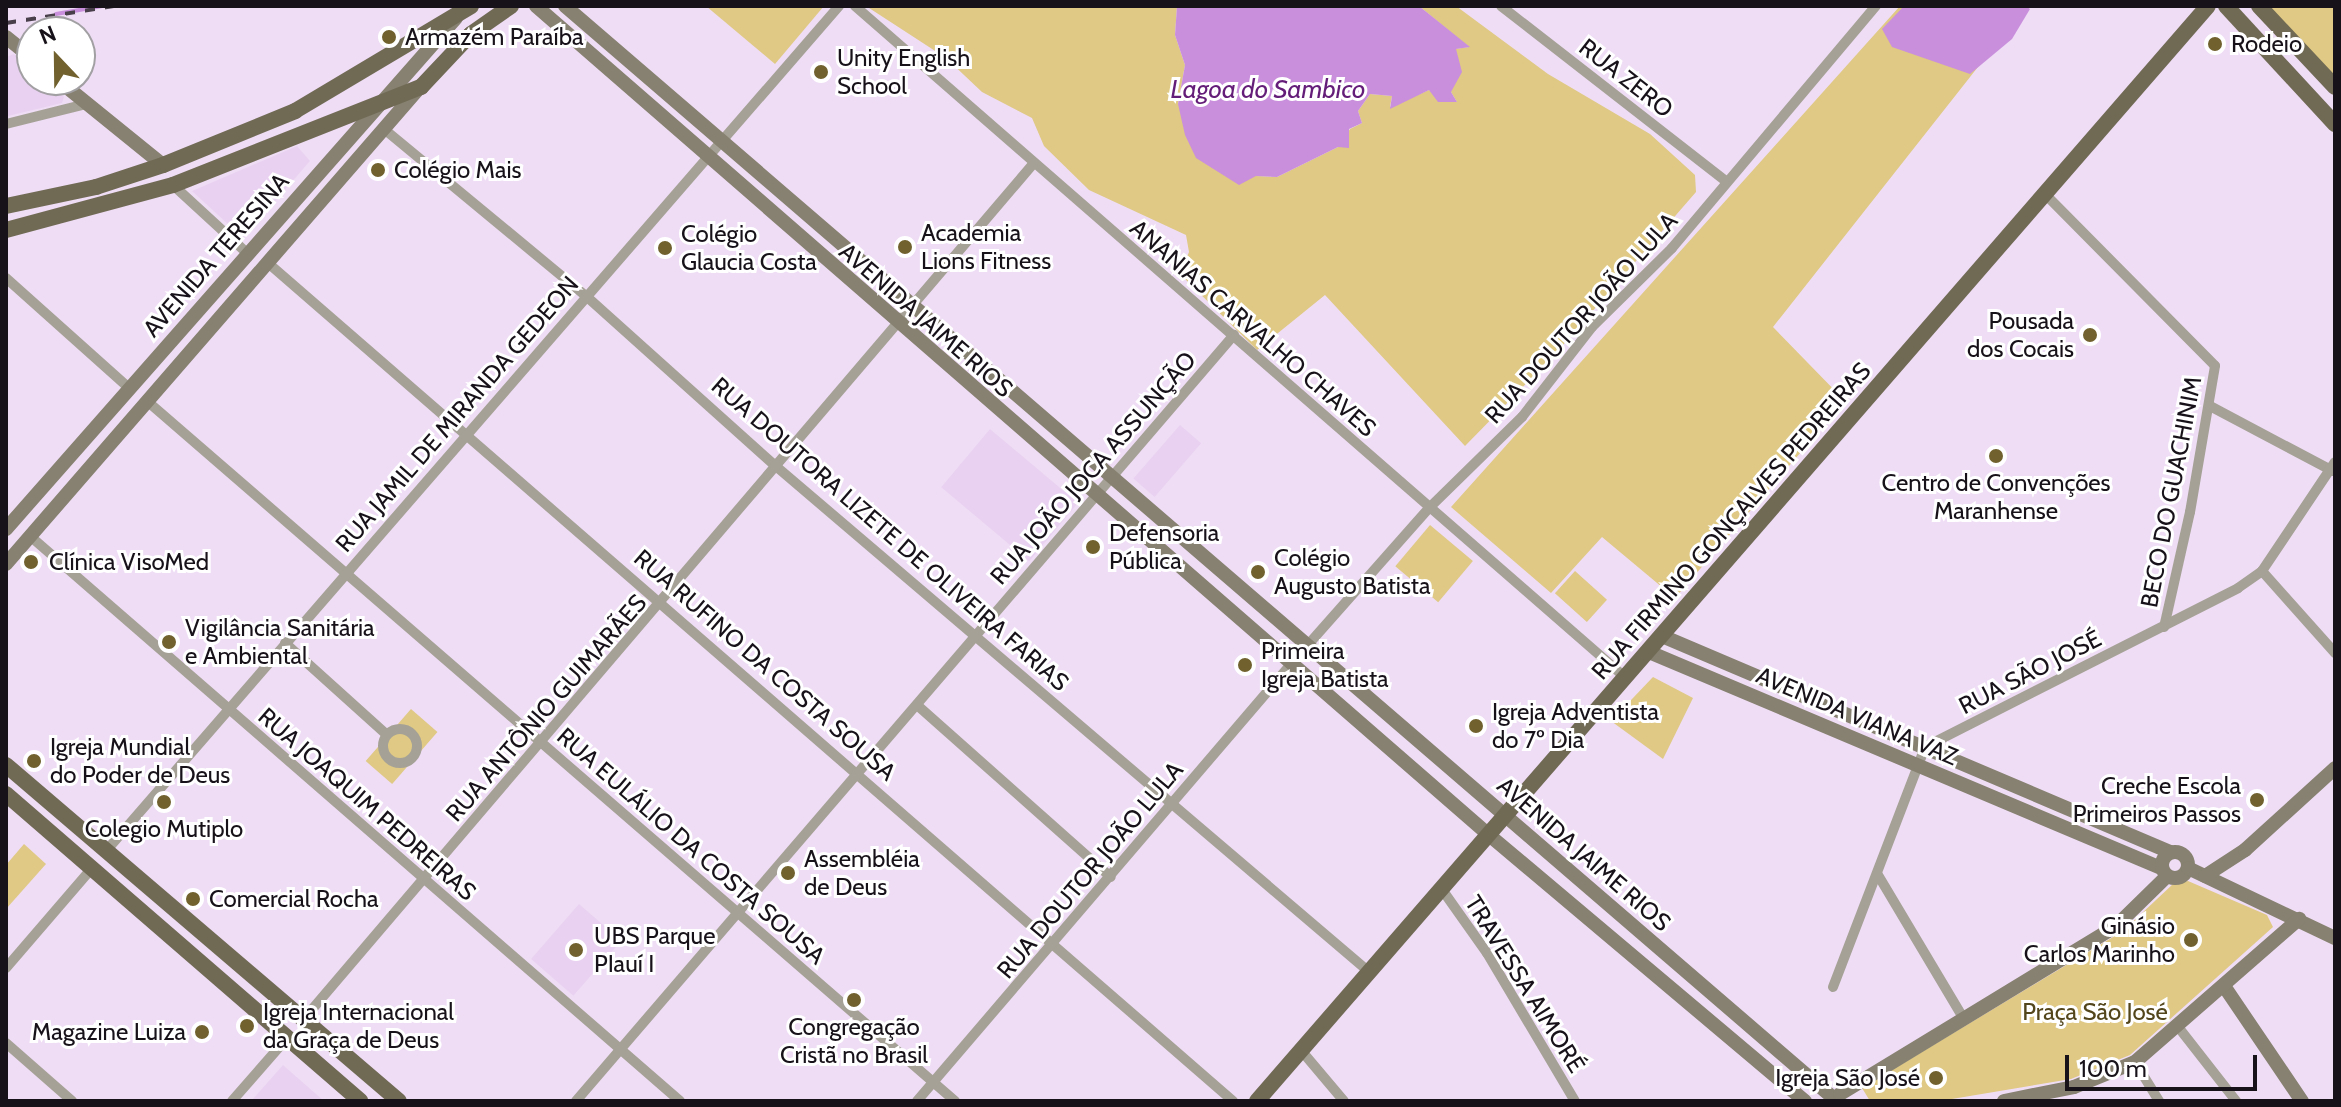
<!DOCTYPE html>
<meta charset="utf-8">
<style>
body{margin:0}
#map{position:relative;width:2341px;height:1107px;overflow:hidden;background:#efddf5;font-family:Cabin,sans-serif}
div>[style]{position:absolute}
.built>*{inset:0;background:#e9d2f1;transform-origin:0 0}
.green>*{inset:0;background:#dfc984;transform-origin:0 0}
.water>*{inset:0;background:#c98fdc}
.stream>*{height:4px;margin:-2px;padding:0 2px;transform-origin:2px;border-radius:2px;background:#c98fdc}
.street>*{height:10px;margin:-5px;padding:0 5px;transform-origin:5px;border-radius:5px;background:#a5a196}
.street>.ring{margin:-5px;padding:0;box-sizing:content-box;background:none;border:10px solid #a5a196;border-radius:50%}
.secondary>*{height:14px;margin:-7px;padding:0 7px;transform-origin:7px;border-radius:7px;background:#868170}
.secondary>.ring{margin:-7px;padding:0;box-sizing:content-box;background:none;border:14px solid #868170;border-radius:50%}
.primary>*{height:16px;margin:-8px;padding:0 8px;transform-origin:8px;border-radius:8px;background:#706a55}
.rail>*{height:4px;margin-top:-2px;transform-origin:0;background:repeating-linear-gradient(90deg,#483f4b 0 10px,transparent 0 20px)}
.dots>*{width:22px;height:22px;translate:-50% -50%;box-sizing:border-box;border:4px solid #fff;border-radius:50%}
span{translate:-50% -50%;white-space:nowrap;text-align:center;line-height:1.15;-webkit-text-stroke:6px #fff;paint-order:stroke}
.poi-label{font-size:24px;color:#171119}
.left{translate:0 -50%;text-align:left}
.right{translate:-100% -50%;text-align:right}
.street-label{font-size:24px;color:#171119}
.park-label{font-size:24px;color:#53461c}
.water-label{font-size:26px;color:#641d78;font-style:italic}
.frame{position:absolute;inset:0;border:8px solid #171119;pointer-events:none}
.north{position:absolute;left:16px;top:16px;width:80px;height:80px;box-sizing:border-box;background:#fff;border:2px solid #a2a0a3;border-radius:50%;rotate:338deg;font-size:22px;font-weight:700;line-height:32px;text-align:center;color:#171119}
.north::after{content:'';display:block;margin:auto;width:28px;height:36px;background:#70612e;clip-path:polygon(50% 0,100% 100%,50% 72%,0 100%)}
.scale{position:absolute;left:2065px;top:1055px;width:192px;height:36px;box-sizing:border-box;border:4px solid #171119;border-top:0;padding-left:10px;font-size:24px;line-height:28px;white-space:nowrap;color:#171119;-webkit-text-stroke:6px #fff;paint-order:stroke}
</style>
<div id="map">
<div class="built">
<i style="clip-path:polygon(14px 54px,32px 70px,32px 80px,44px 80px,64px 97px,62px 103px,8px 116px,6px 57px)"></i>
<i style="clip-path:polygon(297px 146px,310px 161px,243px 238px,192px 191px)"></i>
<i style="left:1180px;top:425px;width:28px;height:71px;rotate:41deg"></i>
<i style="left:990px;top:429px;width:115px;height:76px;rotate:40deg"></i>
<i style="left:579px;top:904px;width:56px;height:73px;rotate:41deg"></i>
<i style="clip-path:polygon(283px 1065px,324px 1101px,251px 1101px)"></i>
</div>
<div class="green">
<i style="clip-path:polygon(706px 6px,824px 6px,775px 64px)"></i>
<i style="clip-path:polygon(866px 6px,1177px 6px,1175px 35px,1185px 65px,1178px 104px,1256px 176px,1277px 177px,1338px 147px,1350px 129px,1362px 123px,1358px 111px,1370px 94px,1392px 96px,1390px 107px,1429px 90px,1457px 102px,1451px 92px,1455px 49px,1469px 47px,1419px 6px,1456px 6px,1548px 74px,1650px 134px,1695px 175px,1696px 192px,1557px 352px,1465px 446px,1325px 295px,1257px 350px,1180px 274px,1189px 252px,1186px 235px,1089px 190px,1044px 146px,1032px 118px,982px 92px,946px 58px)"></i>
<i style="clip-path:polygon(1900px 6px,2026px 6px,1773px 327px,1845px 401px,1675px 598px,1602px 537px,1551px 593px,1451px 507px)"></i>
<i style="clip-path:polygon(2267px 6px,2335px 6px,2335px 79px)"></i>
<i style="left:1430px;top:525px;width:56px;height:54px;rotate:40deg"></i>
<i style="left:1575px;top:571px;width:43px;height:30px;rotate:42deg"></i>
<i style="clip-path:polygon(1653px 677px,1693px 698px,1663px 759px,1611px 721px)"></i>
<i style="left:411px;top:709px;width:35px;height:69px;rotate:41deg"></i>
<i style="clip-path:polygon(24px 844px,46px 864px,6px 909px,6px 865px)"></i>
<i style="clip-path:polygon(2188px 881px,2267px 915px,2273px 927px,2130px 1055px,2071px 1079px,1940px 1101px,1870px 1101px,1862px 1088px,2123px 931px,2173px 884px)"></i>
</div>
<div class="water">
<i style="clip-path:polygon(1177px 6px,1419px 6px,1470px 47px,1456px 49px,1462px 72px,1451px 92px,1457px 102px,1438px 102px,1429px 90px,1390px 109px,1392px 96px,1370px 94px,1358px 111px,1362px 123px,1349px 129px,1349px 148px,1338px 147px,1277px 177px,1256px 176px,1239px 185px,1196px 158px,1185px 135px,1178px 104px,1185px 65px,1175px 35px)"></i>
<i style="clip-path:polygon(1904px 6px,2026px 6px,2030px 9px,2012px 39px,1970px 74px,1892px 47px,1882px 29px)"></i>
</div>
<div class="stream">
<i style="left:56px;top:14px;width:47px;rotate:-9.9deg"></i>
</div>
<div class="street">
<i style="left:855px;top:6px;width:1023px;rotate:41.08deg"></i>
<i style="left:1501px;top:6px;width:286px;rotate:37.9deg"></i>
<i style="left:6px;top:124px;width:82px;rotate:-14deg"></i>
<i style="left:384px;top:129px;width:262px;rotate:39.6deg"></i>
<i style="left:586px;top:296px;width:258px;rotate:41.9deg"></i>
<i style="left:778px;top:468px;width:775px;rotate:40.45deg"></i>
<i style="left:173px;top:185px;width:100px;rotate:42.6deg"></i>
<i style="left:2046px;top:195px;width:240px;rotate:45.3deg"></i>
<i style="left:2215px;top:366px;width:148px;rotate:99.7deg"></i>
<i style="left:2190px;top:512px;width:118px;rotate:102.7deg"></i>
<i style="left:268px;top:263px;width:1278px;rotate:40.97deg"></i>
<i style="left:6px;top:278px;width:165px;rotate:41.8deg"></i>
<i style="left:147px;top:401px;width:1069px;rotate:40.9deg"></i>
<i style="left:2210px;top:406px;width:139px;rotate:27.9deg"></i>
<i style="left:30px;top:536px;width:861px;rotate:41deg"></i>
<i style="left:2262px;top:571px;width:110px;rotate:48.3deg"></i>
<i style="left:285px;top:643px;width:137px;rotate:42deg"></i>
<i style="left:917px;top:705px;width:259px;rotate:41.6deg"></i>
<i class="ring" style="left:383px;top:729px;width:24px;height:24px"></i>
<i style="left:106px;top:851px;width:1119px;rotate:-49.06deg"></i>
<i style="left:1878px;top:875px;width:164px;rotate:59.2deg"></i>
<i style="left:1441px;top:888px;width:80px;rotate:54.7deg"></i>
<i style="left:1487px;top:953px;width:172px;rotate:59.3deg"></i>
<i style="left:6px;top:968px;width:132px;rotate:-49.3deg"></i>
<i style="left:1833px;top:987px;width:257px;rotate:-69deg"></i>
<i style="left:1925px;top:747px;width:351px;rotate:-26.9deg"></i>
<i style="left:2238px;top:588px;width:29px;rotate:-35deg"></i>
<i style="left:2262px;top:571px;width:131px;rotate:-56.2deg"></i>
<i style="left:303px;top:1020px;width:1126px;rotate:-49.54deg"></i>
<i style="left:2179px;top:1028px;width:93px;rotate:52deg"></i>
<i style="left:6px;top:1043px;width:88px;rotate:41.3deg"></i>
<i style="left:1300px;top:1049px;width:68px;rotate:49.8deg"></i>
<i style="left:2135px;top:1062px;width:46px;rotate:58.4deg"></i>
<i style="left:232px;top:1101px;width:85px;rotate:-48.8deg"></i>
<i style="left:576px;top:1101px;width:1010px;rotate:-49.34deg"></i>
<i style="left:917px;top:1101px;width:575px;rotate:-49.44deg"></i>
<i style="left:1291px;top:664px;width:207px;rotate:-48.5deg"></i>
<i style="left:1428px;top:509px;width:132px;rotate:-44.4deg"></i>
<i style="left:1522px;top:417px;width:114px;rotate:-52.1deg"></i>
<i style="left:1592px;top:327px;width:112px;rotate:-44.6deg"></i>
<i style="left:1672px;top:248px;width:317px;rotate:-49.9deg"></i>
</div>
<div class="secondary">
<i style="left:536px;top:6px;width:1263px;rotate:41.02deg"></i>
<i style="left:1489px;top:835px;width:413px;rotate:40.1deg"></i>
<i style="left:565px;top:6px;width:1671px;rotate:40.73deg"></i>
<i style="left:6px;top:37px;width:33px;rotate:39deg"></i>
<i style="left:58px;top:80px;width:135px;rotate:39deg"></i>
<i style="left:6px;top:529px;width:681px;rotate:-48.63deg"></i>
<i style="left:6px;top:564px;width:632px;rotate:-49.04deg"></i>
<i style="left:1662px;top:636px;width:552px;rotate:23.04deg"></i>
<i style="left:1649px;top:652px;width:556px;rotate:22.87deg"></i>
<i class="ring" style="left:2162px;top:852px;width:12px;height:12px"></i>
<i style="left:2188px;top:868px;width:163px;rotate:25.5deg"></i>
<i style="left:2205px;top:876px;width:48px;rotate:-33deg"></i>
<i style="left:2245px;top:850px;width:122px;rotate:-42.3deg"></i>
<i style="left:2224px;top:986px;width:139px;rotate:55.9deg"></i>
<i style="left:1840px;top:1094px;width:322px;rotate:-31.3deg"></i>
<i style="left:2115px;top:927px;width:73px;rotate:-44.4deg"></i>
<i style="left:2004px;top:1101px;width:71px;rotate:-11.3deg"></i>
<i style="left:2074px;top:1087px;width:66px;rotate:-22.3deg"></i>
<i style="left:2135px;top:1062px;width:218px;rotate:-41.1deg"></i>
</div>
<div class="primary">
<i style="left:2226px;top:6px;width:161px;rotate:47.3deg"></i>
<i style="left:2259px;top:6px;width:111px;rotate:46.8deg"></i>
<i style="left:6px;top:206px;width:92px;rotate:-11.9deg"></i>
<i style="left:96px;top:187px;width:71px;rotate:-18.2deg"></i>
<i style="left:163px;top:165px;width:143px;rotate:-22.2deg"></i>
<i style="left:295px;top:111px;width:205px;rotate:-30.8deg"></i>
<i style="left:6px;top:230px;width:173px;rotate:-15.1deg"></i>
<i style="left:173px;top:185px;width:267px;rotate:-21.6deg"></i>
<i style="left:421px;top:87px;width:73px;rotate:-46.7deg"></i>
<i style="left:471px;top:34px;width:49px;rotate:-35deg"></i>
<i style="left:6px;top:765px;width:517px;rotate:40.53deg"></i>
<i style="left:6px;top:794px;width:469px;rotate:40.9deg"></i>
<i style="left:1257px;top:1101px;width:1450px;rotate:-49.03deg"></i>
</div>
<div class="rail">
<i style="left:6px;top:23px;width:109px;rotate:-8.9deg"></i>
</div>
<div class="dots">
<i style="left:389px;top:37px;background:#70612e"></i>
<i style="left:2215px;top:44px;background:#70612e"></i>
<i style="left:821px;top:72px;background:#70612e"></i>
<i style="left:378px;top:170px;background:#70612e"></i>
<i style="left:905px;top:247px;background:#70612e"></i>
<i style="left:665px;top:248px;background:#70612e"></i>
<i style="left:2090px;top:335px;background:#70612e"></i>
<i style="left:1996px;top:456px;background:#70612e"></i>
<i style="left:1093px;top:547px;background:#70612e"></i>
<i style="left:31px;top:562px;background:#70612e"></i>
<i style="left:1258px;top:572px;background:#70612e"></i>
<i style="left:169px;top:642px;background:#70612e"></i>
<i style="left:1245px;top:665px;background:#70612e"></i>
<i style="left:1476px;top:726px;background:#70612e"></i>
<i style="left:34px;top:761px;background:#70612e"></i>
<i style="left:2257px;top:800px;background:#70612e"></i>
<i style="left:164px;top:802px;background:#70612e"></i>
<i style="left:788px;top:873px;background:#70612e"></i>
<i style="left:193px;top:899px;background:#70612e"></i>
<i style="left:2191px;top:940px;background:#70612e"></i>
<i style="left:576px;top:950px;background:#70612e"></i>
<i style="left:854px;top:1000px;background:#70612e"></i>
<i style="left:247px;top:1026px;background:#70612e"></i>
<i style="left:202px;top:1032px;background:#70612e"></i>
<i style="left:1936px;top:1078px;background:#70612e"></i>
</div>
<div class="poi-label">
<span class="left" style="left:405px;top:37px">Armazém Paraíba</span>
<span class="left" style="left:2231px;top:44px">Rodeio</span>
<span class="left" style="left:837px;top:72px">Unity English<br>School</span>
<span class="left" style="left:394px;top:170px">Colégio Mais</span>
<span class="left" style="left:921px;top:247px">Academia<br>Lions Fitness</span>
<span class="left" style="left:681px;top:248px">Colégio<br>Glaucia Costa</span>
<span class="right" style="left:2074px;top:335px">Pousada<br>dos Cocais</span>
<span style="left:1996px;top:497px">Centro de Convenções<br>Maranhense</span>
<span class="left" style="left:1109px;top:547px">Defensoria<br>Pública</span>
<span class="left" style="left:1274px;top:572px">Colégio<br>Augusto Batista</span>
<span class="left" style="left:49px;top:562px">Clínica VisoMed</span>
<span class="left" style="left:185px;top:642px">Vigilância Sanitária<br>e Ambiental</span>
<span class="left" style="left:1261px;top:665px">Primeira<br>Igreja Batista</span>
<span class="left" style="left:1492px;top:726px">Igreja Adventista<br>do 7º Dia</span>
<span class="left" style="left:50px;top:761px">Igreja Mundial<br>do Poder de Deus</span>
<span class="right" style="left:2241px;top:800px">Creche Escola<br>Primeiros Passos</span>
<span style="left:164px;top:829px">Colegio Mutiplo</span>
<span class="left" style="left:804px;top:873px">Assembléia<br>de Deus</span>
<span class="left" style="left:209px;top:899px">Comercial Rocha</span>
<span class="right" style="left:2175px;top:940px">Ginásio<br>Carlos Marinho</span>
<span class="left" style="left:594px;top:950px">UBS Parque<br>PIauí I</span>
<span class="left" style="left:263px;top:1026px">Igreja Internacional<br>da Graça de Deus</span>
<span style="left:854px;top:1041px">Congregação<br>Cristã no Brasil</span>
<span class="right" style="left:186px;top:1032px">Magazine Luiza</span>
<span class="right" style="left:1920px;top:1078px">Igreja São José</span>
</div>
<div class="street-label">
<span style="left:1626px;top:78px;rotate:38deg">RUA ZERO</span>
<span style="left:216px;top:255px;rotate:-49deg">AVENIDA TERESINA</span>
<span style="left:1581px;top:318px;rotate:-48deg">RUA DOUTOR JOÃO LULA</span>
<span style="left:926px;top:320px;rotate:41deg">AVENIDA JAIME RIOS</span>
<span style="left:1253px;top:328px;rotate:41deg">ANANIAS CARVALHO CHAVES</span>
<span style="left:457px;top:414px;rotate:-49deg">RUA JAMIL DE MIRANDA GEDEON</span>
<span style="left:1093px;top:468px;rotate:-49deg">RUA JOÃO JOCA ASSUNÇÃO</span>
<span style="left:2171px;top:492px;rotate:-79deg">BECO DO GUACHINIM</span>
<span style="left:1731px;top:521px;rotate:-49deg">RUA FIRMINO GONÇALVES PEDREIRAS</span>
<span style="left:890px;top:534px;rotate:41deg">RUA DOUTORA LIZETE DE OLIVEIRA FARIAS</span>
<span style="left:765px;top:665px;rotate:41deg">RUA RUFINO DA COSTA SOUSA</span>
<span style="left:2030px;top:672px;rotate:-27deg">RUA SÃO JOSÉ</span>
<span style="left:546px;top:708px;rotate:-49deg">RUA ANTÔNIO GUIMARÃES</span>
<span style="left:1857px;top:716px;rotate:23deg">AVENIDA VIANA VAZ</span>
<span style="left:367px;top:804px;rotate:41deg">RUA JOAQUIM PEDREIRAS</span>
<span style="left:691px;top:846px;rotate:41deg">RUA EULÁLIO DA COSTA SOUSA</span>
<span style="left:1584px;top:854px;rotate:41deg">AVENIDA JAIME RIOS</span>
<span style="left:1090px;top:870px;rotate:-50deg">RUA DOUTOR JOÃO LULA</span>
<span style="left:1525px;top:984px;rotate:58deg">TRAVESSA AIMORÉ</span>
</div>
<div class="park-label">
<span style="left:2095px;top:1012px">Praça São José</span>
</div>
<div class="water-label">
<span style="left:1268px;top:90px">Lagoa do Sambico</span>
</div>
<div class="frame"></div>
<div class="north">N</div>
<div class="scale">100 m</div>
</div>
